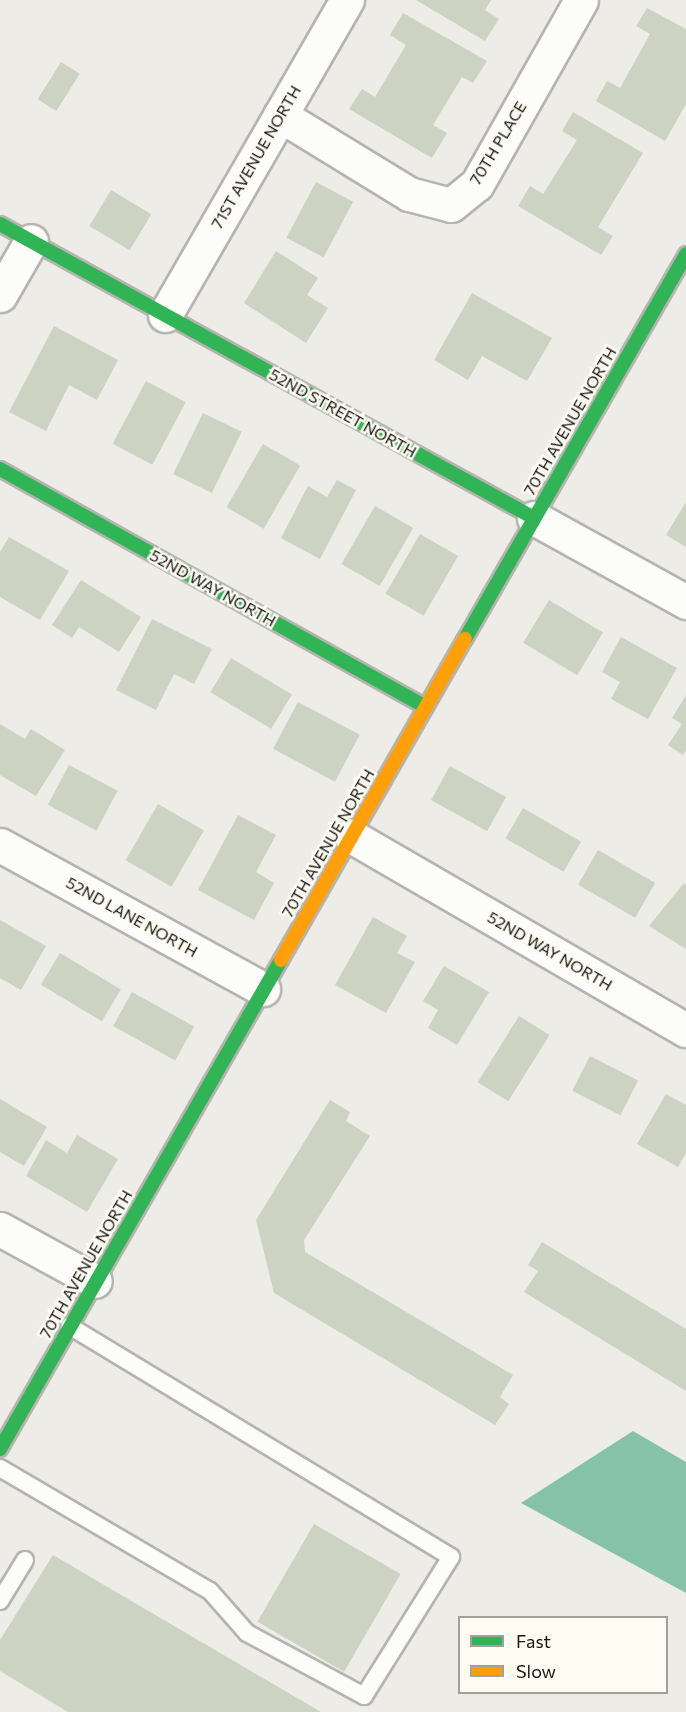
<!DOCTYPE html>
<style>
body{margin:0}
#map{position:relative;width:686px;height:1712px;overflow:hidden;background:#edece7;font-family:Commissioner,sans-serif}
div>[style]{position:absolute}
.water>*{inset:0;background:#86c2a6}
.building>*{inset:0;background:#ccd3c2;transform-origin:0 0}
.roads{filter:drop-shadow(2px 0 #b5b4b0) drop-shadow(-2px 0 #b5b4b0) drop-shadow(0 2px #b5b4b0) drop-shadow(0 -2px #b5b4b0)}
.lane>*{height:16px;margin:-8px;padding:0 8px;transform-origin:8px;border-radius:8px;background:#fcfcfb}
.street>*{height:33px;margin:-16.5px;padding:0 16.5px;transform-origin:16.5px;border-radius:16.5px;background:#fcfcfb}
.fast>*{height:14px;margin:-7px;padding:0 7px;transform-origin:7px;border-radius:7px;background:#30b455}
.slow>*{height:14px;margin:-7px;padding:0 7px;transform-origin:7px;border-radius:7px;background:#ff9f0a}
span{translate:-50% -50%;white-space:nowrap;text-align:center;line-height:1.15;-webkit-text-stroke:5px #fdfbf2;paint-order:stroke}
.street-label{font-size:16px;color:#191815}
.legend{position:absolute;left:458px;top:1616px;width:210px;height:78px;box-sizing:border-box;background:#fdfbf2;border:2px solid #a2a09a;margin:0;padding:8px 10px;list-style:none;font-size:18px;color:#191815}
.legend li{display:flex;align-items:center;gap:12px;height:30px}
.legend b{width:30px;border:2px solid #a2a09a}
</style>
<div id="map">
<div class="water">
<i style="clip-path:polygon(633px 1431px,686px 1462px,686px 1593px,521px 1503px)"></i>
</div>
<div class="building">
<i style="clip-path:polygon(416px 0,491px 0,485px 10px,499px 19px,485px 41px)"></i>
<i style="clip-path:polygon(647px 8px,686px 29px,686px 104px,665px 141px,596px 101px,607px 81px,620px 88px,650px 34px,636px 26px)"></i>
<i style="clip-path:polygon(403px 13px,487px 61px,473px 83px,462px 77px,433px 125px,447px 133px,432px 158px,349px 109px,362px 89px,375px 97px,406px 45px,390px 35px)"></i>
<i style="left:61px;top:62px;width:22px;height:44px;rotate:32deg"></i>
<i style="clip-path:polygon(573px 112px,643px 153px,598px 227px,613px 236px,601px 255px,518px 206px,530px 186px,543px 194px,577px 140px,562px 131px)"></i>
<i style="left:316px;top:182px;width:42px;height:63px;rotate:28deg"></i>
<i style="left:111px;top:190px;width:47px;height:42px;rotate:31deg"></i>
<i style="clip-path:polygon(276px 251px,318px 278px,307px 295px,328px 308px,306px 343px,244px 303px)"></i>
<i style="clip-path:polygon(472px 293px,552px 338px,527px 381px,482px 356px,468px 380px,434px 360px)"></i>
<i style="clip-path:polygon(54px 326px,118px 360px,97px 400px,69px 385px,46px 431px,9px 412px)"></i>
<i style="left:146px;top:381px;width:45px;height:71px;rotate:28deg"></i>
<i style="left:203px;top:413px;width:43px;height:68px;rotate:26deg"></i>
<i style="left:263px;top:444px;width:43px;height:73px;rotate:30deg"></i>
<i style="clip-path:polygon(337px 480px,356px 490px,320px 559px,281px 538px,308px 486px,327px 497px)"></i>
<i style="clip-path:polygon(686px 502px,686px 547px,666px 535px)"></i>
<i style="left:375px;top:506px;width:44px;height:67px;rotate:30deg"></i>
<i style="left:420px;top:534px;width:44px;height:69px;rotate:30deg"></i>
<i style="clip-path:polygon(9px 537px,69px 571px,40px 620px,0 597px,0 552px)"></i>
<i style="clip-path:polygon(81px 580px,141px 617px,119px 652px,79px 627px,72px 638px,52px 625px)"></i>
<i style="left:549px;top:600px;width:63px;height:50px;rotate:31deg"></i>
<i style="clip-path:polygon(152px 619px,212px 649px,194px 684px,174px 674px,156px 710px,116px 690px)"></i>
<i style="clip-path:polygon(621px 637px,677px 668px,648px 719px,611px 699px,620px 682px,602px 672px)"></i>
<i style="left:231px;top:658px;width:71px;height:40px;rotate:31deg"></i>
<i style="clip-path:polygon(686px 695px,686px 750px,683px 755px,668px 745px,682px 724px,672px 718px)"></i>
<i style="left:298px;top:702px;width:70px;height:53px;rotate:28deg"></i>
<i style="clip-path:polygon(0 724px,25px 739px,31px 729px,65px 750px,36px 796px,0 775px)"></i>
<i style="left:69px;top:765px;width:55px;height:45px;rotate:28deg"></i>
<i style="left:450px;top:766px;width:64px;height:39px;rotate:29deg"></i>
<i style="left:158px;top:804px;width:53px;height:65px;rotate:30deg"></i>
<i style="left:523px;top:808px;width:67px;height:35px;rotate:30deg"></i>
<i style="clip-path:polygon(238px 815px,276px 835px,256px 872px,274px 883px,254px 920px,198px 890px)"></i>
<i style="left:598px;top:850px;width:66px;height:40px;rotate:30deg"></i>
<i style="clip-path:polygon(684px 883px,686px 885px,686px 949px,649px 926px)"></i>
<i style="clip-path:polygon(373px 917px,407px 936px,397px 953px,415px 962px,386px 1013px,335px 985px)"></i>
<i style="clip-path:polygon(0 920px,46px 946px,21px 990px,0 978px)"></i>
<i style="left:60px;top:953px;width:71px;height:37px;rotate:31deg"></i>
<i style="clip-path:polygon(444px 966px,489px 992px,457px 1045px,428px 1028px,438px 1010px,423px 1001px)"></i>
<i style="left:132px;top:992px;width:71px;height:39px;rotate:29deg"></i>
<i style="left:519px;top:1016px;width:36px;height:78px;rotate:32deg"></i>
<i style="left:590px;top:1056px;width:54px;height:39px;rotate:27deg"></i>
<i style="clip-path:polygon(666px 1094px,686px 1105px,686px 1153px,678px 1167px,637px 1144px)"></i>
<i style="clip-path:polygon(0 1099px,47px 1127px,24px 1166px,0 1152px)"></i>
<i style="clip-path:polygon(330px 1100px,350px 1112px,346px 1121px,370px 1136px,304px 1240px,305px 1252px,513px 1375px,500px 1397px,509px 1404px,495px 1425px,274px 1293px,256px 1220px)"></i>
<i style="clip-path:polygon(77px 1135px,118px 1159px,87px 1212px,26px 1176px,46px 1140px,67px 1153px)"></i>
<i style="clip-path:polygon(542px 1242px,686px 1329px,686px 1391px,524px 1292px,538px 1271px,528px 1265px)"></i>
<i style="left:314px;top:1524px;width:100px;height:113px;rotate:30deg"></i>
<i style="clip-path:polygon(53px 1555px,321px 1712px,68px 1712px,0 1671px,0 1640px)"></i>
</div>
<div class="roads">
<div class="lane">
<i style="left:0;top:1468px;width:243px;rotate:30.4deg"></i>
<i style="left:210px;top:1591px;width:56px;rotate:48.6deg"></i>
<i style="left:247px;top:1633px;width:133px;rotate:28.3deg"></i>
<i style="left:364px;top:1696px;width:164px;rotate:-58deg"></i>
<i style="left:451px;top:1557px;width:446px;rotate:-148.8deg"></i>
<i style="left:0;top:1601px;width:48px;rotate:-58.6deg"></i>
</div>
<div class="street">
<i style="left:280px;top:115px;width:151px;rotate:31.5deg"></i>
<i style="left:409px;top:194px;width:43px;rotate:14.7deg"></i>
<i style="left:451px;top:205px;width:33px;rotate:-39deg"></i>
<i style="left:477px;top:184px;width:211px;rotate:-60.5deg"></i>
<i style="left:0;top:295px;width:62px;rotate:-60.1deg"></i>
<i style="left:165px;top:315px;width:364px;rotate:-60deg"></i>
<i style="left:534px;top:518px;width:174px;rotate:28.9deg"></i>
<i style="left:351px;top:836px;width:387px;rotate:30.1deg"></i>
<i style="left:0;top:845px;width:300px;rotate:28.7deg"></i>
<i style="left:0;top:1229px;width:108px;rotate:28.7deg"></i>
</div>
<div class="fast">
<i style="left:0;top:224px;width:610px;rotate:28.84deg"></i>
<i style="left:0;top:469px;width:487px;rotate:29.2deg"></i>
<i style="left:465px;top:639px;width:444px;rotate:-60.1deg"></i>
<i style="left:0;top:1449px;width:564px;rotate:-60.12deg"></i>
</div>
<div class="slow">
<i style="left:281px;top:960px;width:370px;rotate:-60.2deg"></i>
</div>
</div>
<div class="street-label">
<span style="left:498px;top:143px;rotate:-59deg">70TH PLACE</span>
<span style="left:256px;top:157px;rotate:-60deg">71ST AVENUE NORTH</span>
<span style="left:343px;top:413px;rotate:29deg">52ND STREET NORTH</span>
<span style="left:570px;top:421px;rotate:-60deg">70TH AVENUE NORTH</span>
<span style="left:213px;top:588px;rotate:29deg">52ND WAY NORTH</span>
<span style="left:328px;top:843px;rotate:-60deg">70TH AVENUE NORTH</span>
<span style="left:132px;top:917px;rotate:29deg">52ND LANE NORTH</span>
<span style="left:550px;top:951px;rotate:30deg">52ND WAY NORTH</span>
<span style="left:86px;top:1264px;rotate:-60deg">70TH AVENUE NORTH</span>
</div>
<ul class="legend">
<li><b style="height:8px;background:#30b455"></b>Fast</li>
<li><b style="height:8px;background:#ff9f0a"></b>Slow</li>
</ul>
</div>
